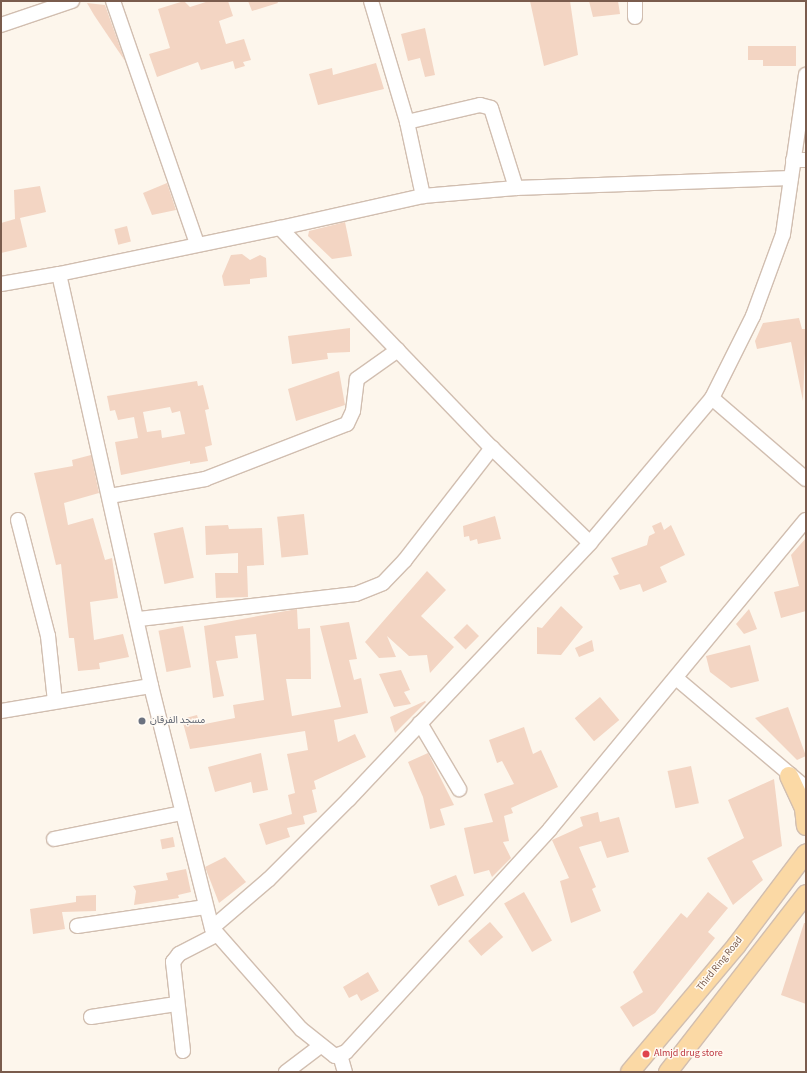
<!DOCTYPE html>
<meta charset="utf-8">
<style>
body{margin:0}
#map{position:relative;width:807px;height:1073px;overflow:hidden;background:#fdf6ec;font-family:"Source Sans 3","Noto Sans Arabic",sans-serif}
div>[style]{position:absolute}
.building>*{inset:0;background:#f3d5c3;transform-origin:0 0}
.roads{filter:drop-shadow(1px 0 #d1beb0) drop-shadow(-1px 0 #d1beb0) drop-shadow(0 1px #d1beb0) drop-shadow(0 -1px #d1beb0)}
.minor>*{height:14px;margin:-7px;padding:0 7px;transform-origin:7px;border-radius:7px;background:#fff}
.major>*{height:18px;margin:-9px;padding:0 9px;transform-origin:9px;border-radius:9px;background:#fbd9a5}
.dots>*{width:11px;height:11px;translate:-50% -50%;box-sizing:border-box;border:2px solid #fffaf3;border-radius:50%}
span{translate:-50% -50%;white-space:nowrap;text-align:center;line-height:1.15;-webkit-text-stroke:3px #fffaf3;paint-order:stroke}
.worship-label{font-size:10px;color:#5b616d}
.left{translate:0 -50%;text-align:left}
.street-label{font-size:10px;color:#7a5c4d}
.health-label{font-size:10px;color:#be3a42}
.frame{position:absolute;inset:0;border:2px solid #7a5c4d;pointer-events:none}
</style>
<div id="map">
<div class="building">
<i style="clip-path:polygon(184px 1px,190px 7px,209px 1px,228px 1px,233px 16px,219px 21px,226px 44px,244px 39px,251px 60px,243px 62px,245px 66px,235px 69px,233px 61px,201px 70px,198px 62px,157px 77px,149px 54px,170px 48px,158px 9px)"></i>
<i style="clip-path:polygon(248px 1px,277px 1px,278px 3px,252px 11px)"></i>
<i style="clip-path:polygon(530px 1px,570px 1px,578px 55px,544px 66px)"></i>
<i style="clip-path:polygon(589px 1px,618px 1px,620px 14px,593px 17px)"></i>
<i style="clip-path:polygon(87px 3px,105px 5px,125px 61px,94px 15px)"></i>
<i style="clip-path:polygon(425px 28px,435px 75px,425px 77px,420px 58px,408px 61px,401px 34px)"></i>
<i style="clip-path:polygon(748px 46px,796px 46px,796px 66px,763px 66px,763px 60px,748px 60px)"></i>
<i style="clip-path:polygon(376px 63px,384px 89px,318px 105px,309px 74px,332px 68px,333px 75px)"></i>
<i style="clip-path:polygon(167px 183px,176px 210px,152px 215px,143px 193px)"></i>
<i style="clip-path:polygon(40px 186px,46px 212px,20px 218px,27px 247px,1px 253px,1px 223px,15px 219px,14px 190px)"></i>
<i style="clip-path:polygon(345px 222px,352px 256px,332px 259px,308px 236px,309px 231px)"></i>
<i style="left:127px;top:226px;width:16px;height:13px;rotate:76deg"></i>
<i style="clip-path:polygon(242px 254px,250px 260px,260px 255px,266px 258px,267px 277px,250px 279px,250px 284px,224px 286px,222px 276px,231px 255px)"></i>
<i style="clip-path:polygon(799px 318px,802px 329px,806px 329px,803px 401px,791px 342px,757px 349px,755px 341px,763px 323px)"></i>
<i style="clip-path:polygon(350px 328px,350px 352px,327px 353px,328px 359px,292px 364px,288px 336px)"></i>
<i style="clip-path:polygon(339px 371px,345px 405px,296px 421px,288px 389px)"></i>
<i style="clip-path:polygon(evenodd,197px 381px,198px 386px,203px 385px,209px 409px,205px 410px,212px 445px,205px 447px,208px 461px,190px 464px,190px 461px,121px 475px,115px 442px,138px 438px,134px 417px,118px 420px,115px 410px,110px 411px,107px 396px,197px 381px,170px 407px,172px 413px,180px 411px,185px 434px,162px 438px,161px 430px,147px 432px,143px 412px,170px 407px)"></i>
<i style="clip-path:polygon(91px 455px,99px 493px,64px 503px,68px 525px,93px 518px,105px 560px,112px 558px,118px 598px,90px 602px,94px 640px,123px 634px,129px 657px,99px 663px,100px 669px,78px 671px,74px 638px,69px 638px,61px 564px,56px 565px,34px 473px,73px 466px,72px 460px)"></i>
<i style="left:304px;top:514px;width:41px;height:27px;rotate:84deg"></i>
<i style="clip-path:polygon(495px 516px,501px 539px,478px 544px,477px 539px,470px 541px,469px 536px,464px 537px,463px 526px)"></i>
<i style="clip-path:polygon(661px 522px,664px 530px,671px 525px,685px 555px,660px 567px,667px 582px,643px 592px,640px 584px,620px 590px,613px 576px,619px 574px,611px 558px,647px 545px,649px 536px,655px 533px,652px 526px)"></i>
<i style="clip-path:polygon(228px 525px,229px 529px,262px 528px,264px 565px,247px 566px,248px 597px,216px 598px,215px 573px,238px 573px,238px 553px,206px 555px,205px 526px)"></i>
<i style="left:183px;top:527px;width:52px;height:30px;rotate:78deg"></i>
<i style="clip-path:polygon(806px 538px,806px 611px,781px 618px,774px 592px,799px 586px,791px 555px)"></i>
<i style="clip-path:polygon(427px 571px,446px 590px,421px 616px,454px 647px,430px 673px,427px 655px,409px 656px,387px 636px,396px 657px,379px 658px,365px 642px)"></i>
<i style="clip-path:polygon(561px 606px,583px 627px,561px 655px,537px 654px,537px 627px,542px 628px)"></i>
<i style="clip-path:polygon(297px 609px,298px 629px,310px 628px,311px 679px,286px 679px,292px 716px,341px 707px,320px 626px,349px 622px,357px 659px,349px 660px,354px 680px,361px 678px,368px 713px,334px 720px,338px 742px,355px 734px,366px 757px,314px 781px,316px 789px,312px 790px,317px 812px,303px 816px,305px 824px,287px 828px,290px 837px,266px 845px,259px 824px,292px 814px,288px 795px,295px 793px,287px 754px,308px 750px,305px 731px,190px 749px,182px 719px,197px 715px,200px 725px,235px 718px,233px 705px,264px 700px,256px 634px,235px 636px,238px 658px,216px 661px,224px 696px,213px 698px,204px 626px)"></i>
<i style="clip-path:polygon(749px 609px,757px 629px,744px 634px,736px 624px)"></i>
<i style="left:467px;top:624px;width:17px;height:19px;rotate:45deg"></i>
<i style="left:183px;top:626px;width:42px;height:25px;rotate:79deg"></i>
<i style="clip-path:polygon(592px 640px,594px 651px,579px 657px,575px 648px)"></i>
<i style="clip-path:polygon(750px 645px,759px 681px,731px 688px,710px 672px,706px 656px)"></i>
<i style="clip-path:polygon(401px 670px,410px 690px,404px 692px,411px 704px,394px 707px,379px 674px)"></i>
<i style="left:600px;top:697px;width:30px;height:33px;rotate:50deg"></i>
<i style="clip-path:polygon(425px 701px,426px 702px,395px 733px,390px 717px)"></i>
<i style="clip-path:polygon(788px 707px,806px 756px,797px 760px,755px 718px)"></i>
<i style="clip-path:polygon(524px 727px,533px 754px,541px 750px,558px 787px,511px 808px,513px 813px,504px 816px,509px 841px,503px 842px,511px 858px,492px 877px,489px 870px,474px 874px,464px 828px,493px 822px,484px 794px,514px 784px,502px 761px,497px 763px,489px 740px)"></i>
<i style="clip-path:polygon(261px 753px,268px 790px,253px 793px,251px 782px,215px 792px,208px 767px)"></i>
<i style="clip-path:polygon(428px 753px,454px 805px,440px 809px,445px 825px,430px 829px,423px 797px,408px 762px)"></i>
<i style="left:691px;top:766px;width:38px;height:24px;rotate:78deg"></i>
<i style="clip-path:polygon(774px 779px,782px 846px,752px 861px,763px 880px,733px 905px,707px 858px,744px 838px,728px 800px)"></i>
<i style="clip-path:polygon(598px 812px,600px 822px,619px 817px,629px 852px,607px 858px,601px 841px,579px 847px,596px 887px,592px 889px,601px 911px,571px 923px,560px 881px,569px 878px,552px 840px,583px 826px,580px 817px)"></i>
<i style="left:173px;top:837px;width:10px;height:13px;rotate:79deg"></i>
<i style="clip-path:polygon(225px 857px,246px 882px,219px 903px,205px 867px)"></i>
<i style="clip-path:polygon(186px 869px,191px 892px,178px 895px,179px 898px,134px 905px,136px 891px,133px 886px,168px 880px,166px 873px)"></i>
<i style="left:456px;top:875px;width:22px;height:28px;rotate:68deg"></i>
<i style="left:524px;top:892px;width:56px;height:23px;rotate:60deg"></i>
<i style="clip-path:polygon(708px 892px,728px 908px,708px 932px,715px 938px,655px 1013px,633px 1027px,620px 1007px,643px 992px,633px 972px,681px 913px,687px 918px)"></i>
<i style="clip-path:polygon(96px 895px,96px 911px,62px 912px,65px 929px,33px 934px,30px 909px,76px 902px,76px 896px)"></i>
<i style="left:490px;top:922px;width:20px;height:29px;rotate:49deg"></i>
<i style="clip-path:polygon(804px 923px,806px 923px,806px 1004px,781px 995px)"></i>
<i style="clip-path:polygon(368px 972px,379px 991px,361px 1001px,357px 994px,349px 998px,343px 987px)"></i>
</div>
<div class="roads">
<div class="minor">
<i style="left:113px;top:1px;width:257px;rotate:70.9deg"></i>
<i style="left:371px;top:1px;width:126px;rotate:73.4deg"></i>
<i style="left:407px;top:122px;width:76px;rotate:77.8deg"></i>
<i style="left:635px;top:1px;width:16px;rotate:90deg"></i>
<i style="left:1px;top:25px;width:75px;rotate:-18.7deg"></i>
<i style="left:407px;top:122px;width:75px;rotate:-13.1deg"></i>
<i style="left:480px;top:105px;width:11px;rotate:15deg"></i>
<i style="left:491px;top:108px;width:84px;rotate:72.6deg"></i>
<i style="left:793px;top:160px;width:13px"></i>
<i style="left:280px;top:228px;width:147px;rotate:-12.6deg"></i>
<i style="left:423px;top:196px;width:93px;rotate:-4.9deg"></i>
<i style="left:516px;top:188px;width:275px;rotate:-2.1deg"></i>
<i style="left:59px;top:274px;width:226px;rotate:-11.8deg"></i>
<i style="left:280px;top:228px;width:306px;rotate:46.1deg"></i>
<i style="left:492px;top:448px;width:136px;rotate:44.1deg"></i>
<i style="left:1px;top:284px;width:59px;rotate:-9.8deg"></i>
<i style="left:59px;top:274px;width:422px;rotate:77.4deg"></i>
<i style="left:151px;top:686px;width:250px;rotate:75.9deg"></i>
<i style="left:212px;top:928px;width:135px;rotate:48.6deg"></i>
<i style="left:301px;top:1029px;width:43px;rotate:38.5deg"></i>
<i style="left:335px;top:1056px;width:12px;rotate:-20deg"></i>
<i style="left:346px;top:1052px;width:302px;rotate:-47.5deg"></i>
<i style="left:550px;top:829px;width:401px;rotate:-50.4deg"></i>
<i style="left:712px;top:398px;width:124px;rotate:40.8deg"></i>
<i style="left:110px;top:496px;width:97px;rotate:-10.1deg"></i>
<i style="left:205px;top:479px;width:152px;rotate:-21.2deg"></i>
<i style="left:347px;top:424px;width:14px;rotate:-65deg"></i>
<i style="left:353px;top:411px;width:32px;rotate:-83deg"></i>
<i style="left:357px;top:379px;width:50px;rotate:-35.3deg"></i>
<i style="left:18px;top:520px;width:120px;rotate:75.5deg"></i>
<i style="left:48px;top:636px;width:66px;rotate:83.9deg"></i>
<i style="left:139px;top:619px;width:218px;rotate:-6.6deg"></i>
<i style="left:356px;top:594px;width:29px;rotate:-22deg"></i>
<i style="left:383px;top:583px;width:32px;rotate:-46deg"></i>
<i style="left:405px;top:560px;width:142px;rotate:-52.2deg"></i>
<i style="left:676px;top:678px;width:170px;rotate:40.2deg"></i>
<i style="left:1px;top:711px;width:152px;rotate:-9.5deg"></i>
<i style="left:420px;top:723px;width:77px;rotate:59.4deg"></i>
<i style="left:54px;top:839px;width:131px;rotate:-11.5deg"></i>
<i style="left:77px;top:926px;width:130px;rotate:-8.4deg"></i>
<i style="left:212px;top:928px;width:75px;rotate:-40.7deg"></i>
<i style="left:269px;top:879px;width:113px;rotate:-45deg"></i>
<i style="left:349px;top:799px;width:352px;rotate:-46.7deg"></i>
<i style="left:590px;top:543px;width:189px;rotate:-49.9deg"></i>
<i style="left:712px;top:398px;width:92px;rotate:-63.4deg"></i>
<i style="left:753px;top:316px;width:87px;rotate:-69.9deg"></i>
<i style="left:783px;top:234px;width:161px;rotate:-81.8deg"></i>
<i style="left:91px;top:1017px;width:86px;rotate:-8.7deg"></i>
<i style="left:183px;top:1051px;width:90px;rotate:-96.4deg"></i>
<i style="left:173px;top:962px;width:10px;rotate:-53deg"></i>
<i style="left:179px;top:954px;width:42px;rotate:-27.2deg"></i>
<i style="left:340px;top:1055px;width:18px;rotate:74deg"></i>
<i style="left:286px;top:1072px;width:41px;rotate:-37.1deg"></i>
</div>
<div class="major">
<i style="left:789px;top:776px;width:35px;rotate:65deg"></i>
<i style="left:804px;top:808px;width:18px;rotate:84deg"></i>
<i style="left:630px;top:1072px;width:165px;rotate:-49.9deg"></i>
<i style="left:736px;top:946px;width:116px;rotate:-53deg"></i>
<i style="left:668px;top:1072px;width:225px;rotate:-52.2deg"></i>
</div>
</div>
<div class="dots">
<i style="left:142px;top:721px;background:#6b7280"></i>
<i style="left:646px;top:1054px;background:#e0444e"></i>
</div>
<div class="worship-label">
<span class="left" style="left:150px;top:721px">مسجد الفرقان</span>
</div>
<div class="street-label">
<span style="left:720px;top:964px;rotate:-51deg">Third Ring Road</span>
</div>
<div class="health-label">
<span class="left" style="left:654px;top:1054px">Almjd drug store</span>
</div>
<div class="frame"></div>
</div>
